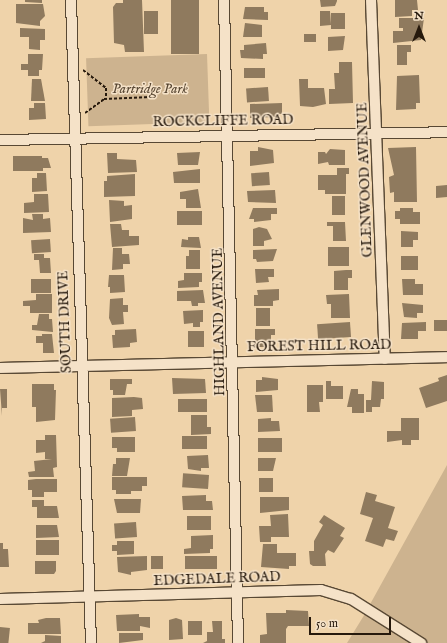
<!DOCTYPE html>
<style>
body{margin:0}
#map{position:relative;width:447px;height:643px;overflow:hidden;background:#efd3aa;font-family:"IM FELL English",serif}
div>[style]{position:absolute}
.green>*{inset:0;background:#cdb38f;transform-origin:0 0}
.building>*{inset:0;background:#8f7a5e;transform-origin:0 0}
.path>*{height:2px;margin-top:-1px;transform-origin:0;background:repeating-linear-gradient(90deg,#26190c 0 3px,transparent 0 5px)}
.roads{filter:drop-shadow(1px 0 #584834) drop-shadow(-1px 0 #584834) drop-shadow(0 1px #584834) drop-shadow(0 -1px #584834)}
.minor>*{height:10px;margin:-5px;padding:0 5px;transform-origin:5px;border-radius:5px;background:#f5e2c8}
span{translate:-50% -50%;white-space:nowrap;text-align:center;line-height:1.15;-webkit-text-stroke:3px #f5e2c8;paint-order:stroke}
.park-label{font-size:14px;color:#584733;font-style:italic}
.street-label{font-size:14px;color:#26190c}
.north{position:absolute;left:399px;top:8px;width:40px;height:40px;-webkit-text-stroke:3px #f5e2c8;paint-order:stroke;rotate:0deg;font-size:11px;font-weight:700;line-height:16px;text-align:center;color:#26190c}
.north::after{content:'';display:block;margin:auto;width:14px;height:18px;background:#26190c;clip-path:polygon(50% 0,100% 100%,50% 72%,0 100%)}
.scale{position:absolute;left:309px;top:617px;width:82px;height:18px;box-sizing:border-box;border:2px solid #26190c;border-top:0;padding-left:5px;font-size:12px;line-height:14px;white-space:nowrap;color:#26190c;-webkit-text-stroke:3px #f5e2c8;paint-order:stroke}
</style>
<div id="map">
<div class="green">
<i style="left:207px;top:54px;width:68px;height:121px;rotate:88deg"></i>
<i style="clip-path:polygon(447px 465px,447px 643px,347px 643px,363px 617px)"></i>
</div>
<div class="building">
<i style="clip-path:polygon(25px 0,42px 0,42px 3px,25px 2px)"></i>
<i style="clip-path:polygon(123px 0,142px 0,144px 52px,125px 52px,124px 45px,114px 43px,113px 7px,116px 3px,123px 3px)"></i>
<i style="left:171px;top:0;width:28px;height:54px"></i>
<i style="clip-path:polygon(320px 0,337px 0,337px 1px,335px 6px,321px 7px)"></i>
<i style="clip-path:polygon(395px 0,417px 0,418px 10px,412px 10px,412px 16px,395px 17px)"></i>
<i style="clip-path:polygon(16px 4px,43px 4px,45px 16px,40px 21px,40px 26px,16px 23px)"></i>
<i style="clip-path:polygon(245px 7px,264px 7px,264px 12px,268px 12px,268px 20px,243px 19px)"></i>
<i style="left:144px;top:11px;width:14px;height:23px"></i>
<i style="clip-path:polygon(320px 11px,330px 11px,331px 25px,320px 26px)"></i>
<i style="left:331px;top:13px;width:14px;height:16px"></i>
<i style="clip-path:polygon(399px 18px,424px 18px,421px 40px,393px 43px,393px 31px,403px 31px,403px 28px,399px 28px)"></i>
<i style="clip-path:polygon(245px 23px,262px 25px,262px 37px,243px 37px)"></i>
<i style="clip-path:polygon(20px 28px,45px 29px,45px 40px,40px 40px,40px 50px,29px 49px,29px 37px,20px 37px)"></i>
<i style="left:304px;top:34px;width:12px;height:8px"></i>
<i style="clip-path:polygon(345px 36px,343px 50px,328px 51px,328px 37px)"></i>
<i style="clip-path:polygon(266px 43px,267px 54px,263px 54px,263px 59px,241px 58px,240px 50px,244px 50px,244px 45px)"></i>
<i style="clip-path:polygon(397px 45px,411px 45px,411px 52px,407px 52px,407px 65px,397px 65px)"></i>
<i style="clip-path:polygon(28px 54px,43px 54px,42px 70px,39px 70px,39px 76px,28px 76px,28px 70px,21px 70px,21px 64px,28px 64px)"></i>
<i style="clip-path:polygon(339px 62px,352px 62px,353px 103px,329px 104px,329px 89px,335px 89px,334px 73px,339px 73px)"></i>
<i style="left:244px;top:68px;width:21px;height:10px"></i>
<i style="clip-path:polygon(419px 75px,420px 103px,416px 103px,416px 109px,396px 110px,397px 76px)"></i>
<i style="clip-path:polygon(32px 79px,41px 79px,45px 101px,31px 101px)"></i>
<i style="clip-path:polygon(299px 79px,308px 79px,308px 88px,324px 88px,326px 104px,313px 107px,300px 106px)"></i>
<i style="left:268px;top:87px;width:14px;height:22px;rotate:86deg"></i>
<i style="clip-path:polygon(34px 103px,45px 103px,46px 119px,29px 120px,29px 108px,34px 108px)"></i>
<i style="clip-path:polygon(282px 103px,282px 114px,276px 114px,276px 117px,250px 118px,250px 104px)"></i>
<i style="clip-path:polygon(258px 147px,273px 150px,274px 163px,250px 166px,250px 151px,258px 151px)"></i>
<i style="clip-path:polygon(416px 147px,417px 202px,394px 202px,394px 192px,390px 193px,389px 177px,394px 175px,388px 148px)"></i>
<i style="clip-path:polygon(330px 149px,345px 150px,345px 165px,329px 165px,328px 162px,318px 164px,318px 152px,325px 152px,326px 154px)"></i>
<i style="clip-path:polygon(200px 152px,198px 165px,178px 165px,177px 153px)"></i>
<i style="clip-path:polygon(107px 153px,117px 153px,117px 159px,136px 160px,137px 172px,108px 173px)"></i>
<i style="clip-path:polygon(13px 156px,42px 156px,42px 158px,48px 158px,51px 168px,43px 168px,43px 171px,13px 171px)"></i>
<i style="clip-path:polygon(337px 168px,349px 168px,349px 174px,346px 174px,346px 194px,325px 194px,325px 190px,318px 190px,318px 175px,337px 175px)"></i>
<i style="clip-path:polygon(200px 169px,200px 183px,174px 183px,173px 172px)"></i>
<i style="left:269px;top:172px;width:13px;height:18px;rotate:86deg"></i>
<i style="clip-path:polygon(37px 173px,46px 173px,47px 191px,32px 192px,32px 178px,37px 178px)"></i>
<i style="clip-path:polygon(135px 174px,135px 196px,104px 197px,104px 181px,107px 181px,107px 176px)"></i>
<i style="clip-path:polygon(447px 185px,447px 197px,436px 198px,436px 186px)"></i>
<i style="clip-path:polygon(198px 189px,201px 208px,186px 208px,186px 199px,180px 199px,180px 192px)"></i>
<i style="clip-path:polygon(275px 190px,276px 203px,248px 202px,247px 191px)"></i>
<i style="clip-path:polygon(34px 194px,48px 194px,49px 212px,24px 213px,24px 203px,34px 202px)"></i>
<i style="left:345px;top:196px;width:19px;height:13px;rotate:90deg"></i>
<i style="clip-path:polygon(109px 200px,124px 201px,124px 206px,132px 205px,132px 219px,110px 222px)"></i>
<i style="clip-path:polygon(253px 208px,277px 208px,277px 214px,271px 214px,271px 220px,254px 222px,254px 219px,249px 219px)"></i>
<i style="clip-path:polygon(400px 208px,413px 208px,413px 212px,420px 212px,420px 224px,400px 224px,400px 219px,395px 219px,395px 211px,400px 211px)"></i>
<i style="left:177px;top:211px;width:25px;height:14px"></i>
<i style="clip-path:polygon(32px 214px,43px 214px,43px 219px,50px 218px,51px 232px,23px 233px,23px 218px,33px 220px)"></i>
<i style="clip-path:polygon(327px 222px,345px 222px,346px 241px,333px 241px,333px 226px,327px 226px)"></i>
<i style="clip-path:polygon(110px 224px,121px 224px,122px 230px,129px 230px,129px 236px,139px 236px,139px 245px,112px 247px)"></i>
<i style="clip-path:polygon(259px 227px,267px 229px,272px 239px,264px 241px,264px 246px,253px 246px,253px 229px)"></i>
<i style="clip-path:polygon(401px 231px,418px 232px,418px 240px,413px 240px,413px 247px,401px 247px)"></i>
<i style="clip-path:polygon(188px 237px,199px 237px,201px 248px,181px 247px,182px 239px,188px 240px)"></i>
<i style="left:50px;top:239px;width:13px;height:19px;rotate:86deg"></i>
<i style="left:328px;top:247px;width:21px;height:19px"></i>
<i style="clip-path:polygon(113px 248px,122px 248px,122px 254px,129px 254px,130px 264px,123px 264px,123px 269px,112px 270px)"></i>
<i style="clip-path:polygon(277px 249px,273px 261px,257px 262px,256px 259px,253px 259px,253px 250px)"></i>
<i style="clip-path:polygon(189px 250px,200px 250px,200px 269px,186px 269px,186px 256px,189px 256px)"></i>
<i style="clip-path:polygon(34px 254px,44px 254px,44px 258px,50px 258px,51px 273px,40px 273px,39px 260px,34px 260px)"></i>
<i style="left:418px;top:256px;width:14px;height:17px;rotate:90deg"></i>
<i style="clip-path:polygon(255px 269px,274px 269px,274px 277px,268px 277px,269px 282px,256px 283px)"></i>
<i style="clip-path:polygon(346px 270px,352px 270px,352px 278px,348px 278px,348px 290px,334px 290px,334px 271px)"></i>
<i style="clip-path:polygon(184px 273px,202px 273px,202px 282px,199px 282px,199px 287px,178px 288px,178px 281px,184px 280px)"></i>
<i style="clip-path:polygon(109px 275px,124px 275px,125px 292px,110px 293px,110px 287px,108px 287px)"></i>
<i style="left:31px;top:279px;width:20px;height:14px"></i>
<i style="clip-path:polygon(402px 279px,415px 279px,415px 284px,423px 284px,423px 295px,403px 295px)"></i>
<i style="clip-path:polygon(279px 289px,279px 300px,273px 301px,273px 306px,254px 306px,254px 295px,258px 295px,257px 290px)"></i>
<i style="clip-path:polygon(203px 290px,205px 303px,198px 303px,198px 306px,192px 306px,191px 301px,177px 301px,177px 291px)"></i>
<i style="clip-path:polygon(36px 294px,52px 294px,52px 313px,30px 313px,30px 306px,23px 306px,23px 301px,36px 300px)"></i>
<i style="clip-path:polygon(349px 294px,350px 318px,331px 318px,331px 304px,327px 304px,326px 295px)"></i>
<i style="clip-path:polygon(123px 298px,123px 305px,128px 305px,128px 312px,123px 312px,124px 324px,112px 325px,109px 318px,110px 299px)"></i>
<i style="clip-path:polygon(402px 303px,423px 305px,423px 313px,417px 313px,417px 318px,404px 317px)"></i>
<i style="left:256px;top:308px;width:14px;height:18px"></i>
<i style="clip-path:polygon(203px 310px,203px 322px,200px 322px,200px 327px,193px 327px,193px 323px,184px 324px,183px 311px)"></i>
<i style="clip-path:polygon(39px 314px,49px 314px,49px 319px,52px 319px,53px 332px,32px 330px,32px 325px,37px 325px)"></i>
<i style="left:434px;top:320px;width:13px;height:11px"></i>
<i style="left:350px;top:322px;width:15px;height:33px;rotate:86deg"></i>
<i style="clip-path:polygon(426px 322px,426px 331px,418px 331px,418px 339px,401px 339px,402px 323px)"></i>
<i style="clip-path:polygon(136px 329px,137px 342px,130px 343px,130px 347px,113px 348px,112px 335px,115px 335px,115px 330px)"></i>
<i style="clip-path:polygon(255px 329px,275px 329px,275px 335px,271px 335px,271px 347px,255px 347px)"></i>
<i style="left:188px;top:331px;width:16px;height:16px"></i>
<i style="clip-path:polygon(42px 334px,52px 334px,54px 353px,43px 353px,43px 343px,36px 343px,36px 336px,42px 336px)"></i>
<i style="clip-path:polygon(447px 375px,447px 401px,426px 408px,419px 388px,439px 381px,438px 378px)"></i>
<i style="clip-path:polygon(262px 377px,278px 379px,278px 390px,256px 392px,256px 380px,262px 380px)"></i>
<i style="clip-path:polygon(172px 378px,205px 379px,206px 393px,173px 394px)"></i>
<i style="clip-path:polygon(110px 379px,132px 379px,132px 384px,127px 384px,125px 395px,113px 395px,113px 390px,110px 390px)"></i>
<i style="clip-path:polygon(326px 381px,331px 381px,331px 386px,343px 386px,343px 399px,326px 399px)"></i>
<i style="clip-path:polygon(372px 381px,384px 382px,384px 399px,381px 399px,380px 407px,372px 407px,372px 412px,366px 412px,366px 400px,371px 400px)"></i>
<i style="clip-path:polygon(32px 384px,54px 384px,54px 390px,56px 390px,55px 420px,36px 422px,36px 407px,32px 407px)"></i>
<i style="clip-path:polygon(307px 385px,323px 385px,323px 402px,319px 402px,320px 412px,307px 412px)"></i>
<i style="clip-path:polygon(0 389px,7px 389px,7px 408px,2px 408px,2px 416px)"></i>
<i style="clip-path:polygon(351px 389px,358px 389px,358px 394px,364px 394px,364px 413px,352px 413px,352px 407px,347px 407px)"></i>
<i style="clip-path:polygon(255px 395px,272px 395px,273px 412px,257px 412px)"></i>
<i style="clip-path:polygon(134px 397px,142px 398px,143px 409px,132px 410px,132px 416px,112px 417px,112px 398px)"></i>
<i style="left:207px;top:399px;width:13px;height:29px;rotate:90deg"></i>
<i style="clip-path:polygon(191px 415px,207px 415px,207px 427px,211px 427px,211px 434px,191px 435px)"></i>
<i style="left:135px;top:417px;width:14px;height:25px;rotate:86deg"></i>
<i style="clip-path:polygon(271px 418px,271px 421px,279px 421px,280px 431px,258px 432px,258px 419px)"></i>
<i style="clip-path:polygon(401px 418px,419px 418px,419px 440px,411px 440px,411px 445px,402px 445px,402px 440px,387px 442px,387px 431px,401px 431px)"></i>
<i style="clip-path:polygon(45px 435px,56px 435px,57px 467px,53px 468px,54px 477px,29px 477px,28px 472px,35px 471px,34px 461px,52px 459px,45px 459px,45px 452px,36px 453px,36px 440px,45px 440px)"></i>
<i style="left:182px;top:436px;width:25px;height:13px"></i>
<i style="clip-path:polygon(112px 437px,135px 437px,135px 452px,117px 452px,117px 448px,112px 448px)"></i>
<i style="left:258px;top:438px;width:24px;height:14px"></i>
<i style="clip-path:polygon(208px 455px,209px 468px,201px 468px,201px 471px,188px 469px,187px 456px)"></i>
<i style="clip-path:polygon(116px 458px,130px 458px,127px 476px,112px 476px,113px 464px,116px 464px)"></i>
<i style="clip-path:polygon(258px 458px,276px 458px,273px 471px,258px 471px)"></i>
<i style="left:209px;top:475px;width:14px;height:26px;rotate:94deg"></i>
<i style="clip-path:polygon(112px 477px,147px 477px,147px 486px,142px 486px,142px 491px,131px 491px,131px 494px,116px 494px,116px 490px,112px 490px)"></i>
<i style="left:273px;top:478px;width:14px;height:14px;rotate:90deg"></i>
<i style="clip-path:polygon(36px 479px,57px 479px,57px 492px,44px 492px,44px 497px,32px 497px,32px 490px,28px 490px,28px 480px)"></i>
<i style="clip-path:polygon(366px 492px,377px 495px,375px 501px,395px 507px,388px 528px,398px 531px,394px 541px,386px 539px,383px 547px,365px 541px,373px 518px,360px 514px)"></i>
<i style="clip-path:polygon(206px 495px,206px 501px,212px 501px,213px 510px,183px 510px,182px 496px)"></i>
<i style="clip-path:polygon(260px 497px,289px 497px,289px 510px,260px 513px)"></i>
<i style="clip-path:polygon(114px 499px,141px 499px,140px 513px,117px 513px)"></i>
<i style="clip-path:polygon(32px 500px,44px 500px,44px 506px,57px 506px,59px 518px,37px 518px,37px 507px,32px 507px)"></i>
<i style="clip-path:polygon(288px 514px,289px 537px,271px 537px,271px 542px,260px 542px,259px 526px,271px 526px,270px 515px)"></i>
<i style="clip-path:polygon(324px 515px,345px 528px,340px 536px,344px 538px,334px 553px,328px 550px,325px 554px,326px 566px,313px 566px,310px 564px,309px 551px,314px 551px,314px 541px,323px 525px,319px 522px)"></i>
<i style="left:187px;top:516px;width:24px;height:14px"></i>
<i style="left:136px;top:522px;width:15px;height:22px;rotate:86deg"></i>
<i style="clip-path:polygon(36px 525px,57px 525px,59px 537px,36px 538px)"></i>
<i style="clip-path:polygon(213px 535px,213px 549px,210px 549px,210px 553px,184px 554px,184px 549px,191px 548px,191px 536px)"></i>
<i style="left:36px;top:540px;width:23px;height:15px"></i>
<i style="clip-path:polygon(117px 541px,134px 541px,134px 554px,117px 555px,117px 551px,112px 551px,112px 545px,117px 545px)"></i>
<i style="clip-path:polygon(0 543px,3px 543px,3px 549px,8px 549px,9px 567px,0 567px)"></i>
<i style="clip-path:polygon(263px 544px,277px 544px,277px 553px,296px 553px,296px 566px,289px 566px,289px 569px,261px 567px)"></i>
<i style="clip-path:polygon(147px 556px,147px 570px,131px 572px,131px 575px,118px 572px,117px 557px)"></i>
<i style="left:163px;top:556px;width:13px;height:12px;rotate:90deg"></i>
<i style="left:217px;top:556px;width:13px;height:32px;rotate:90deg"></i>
<i style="clip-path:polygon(35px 561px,56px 561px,56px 571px,54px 574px,35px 574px)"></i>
<i style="clip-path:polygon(286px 610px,308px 611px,309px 626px,288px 626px,286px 629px,286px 643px,260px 643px,260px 635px,267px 634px,266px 613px,286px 613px)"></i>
<i style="clip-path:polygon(139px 614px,139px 617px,150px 617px,150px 628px,140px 626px,140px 631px,117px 631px,116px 615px)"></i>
<i style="clip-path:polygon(46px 618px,60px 618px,61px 634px,28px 634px,28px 623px,39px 623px,38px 620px)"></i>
<i style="clip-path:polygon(176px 618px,182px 620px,183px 639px,169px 640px,169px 620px)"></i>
<i style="left:188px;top:621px;width:14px;height:14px"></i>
<i style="clip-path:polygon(212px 621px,222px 621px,222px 639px,225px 639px,225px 643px,203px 643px,207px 641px,207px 632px,213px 632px)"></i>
<i style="left:0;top:627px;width:10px;height:16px;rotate:6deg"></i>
<i style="clip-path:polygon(119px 633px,143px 633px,143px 640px,119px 643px)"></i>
<i style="clip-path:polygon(45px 635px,61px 636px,61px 643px,41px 643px,45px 641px)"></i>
</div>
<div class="path">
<i style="left:83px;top:70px;width:29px;rotate:38deg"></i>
<i style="left:106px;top:88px;width:10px;rotate:90deg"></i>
<i style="left:85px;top:113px;width:24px;rotate:-36deg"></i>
<i style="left:104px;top:99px;width:47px;rotate:-2.4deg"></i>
<i style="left:151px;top:97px;width:6px;rotate:-39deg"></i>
</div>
<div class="roads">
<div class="minor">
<i style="left:71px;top:0;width:643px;rotate:88.22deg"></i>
<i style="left:224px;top:0;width:643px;rotate:88.75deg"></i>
<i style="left:371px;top:0;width:359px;rotate:87.8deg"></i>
<i style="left:0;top:140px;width:447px;rotate:-1deg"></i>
<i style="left:0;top:368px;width:447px;rotate:-1.4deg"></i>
<i style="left:0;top:599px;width:321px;rotate:-1.6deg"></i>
<i style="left:321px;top:590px;width:31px;rotate:17deg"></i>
<i style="left:351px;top:599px;width:83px;rotate:32.2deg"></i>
</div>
</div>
<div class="park-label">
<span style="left:150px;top:89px">Partridge Park</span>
</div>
<div class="street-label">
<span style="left:223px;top:121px;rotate:-1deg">ROCKCLIFFE ROAD</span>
<span style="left:365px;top:180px;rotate:-92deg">GLENWOOD AVENUE</span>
<span style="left:65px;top:322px;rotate:-92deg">SOUTH DRIVE</span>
<span style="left:219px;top:322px;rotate:-91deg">HIGHLAND AVENUE</span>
<span style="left:319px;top:346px;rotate:-1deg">FOREST HILL ROAD</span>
<span style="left:217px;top:579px;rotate:-2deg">EDGEDALE ROAD</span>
</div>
<div class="north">N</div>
<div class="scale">50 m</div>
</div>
